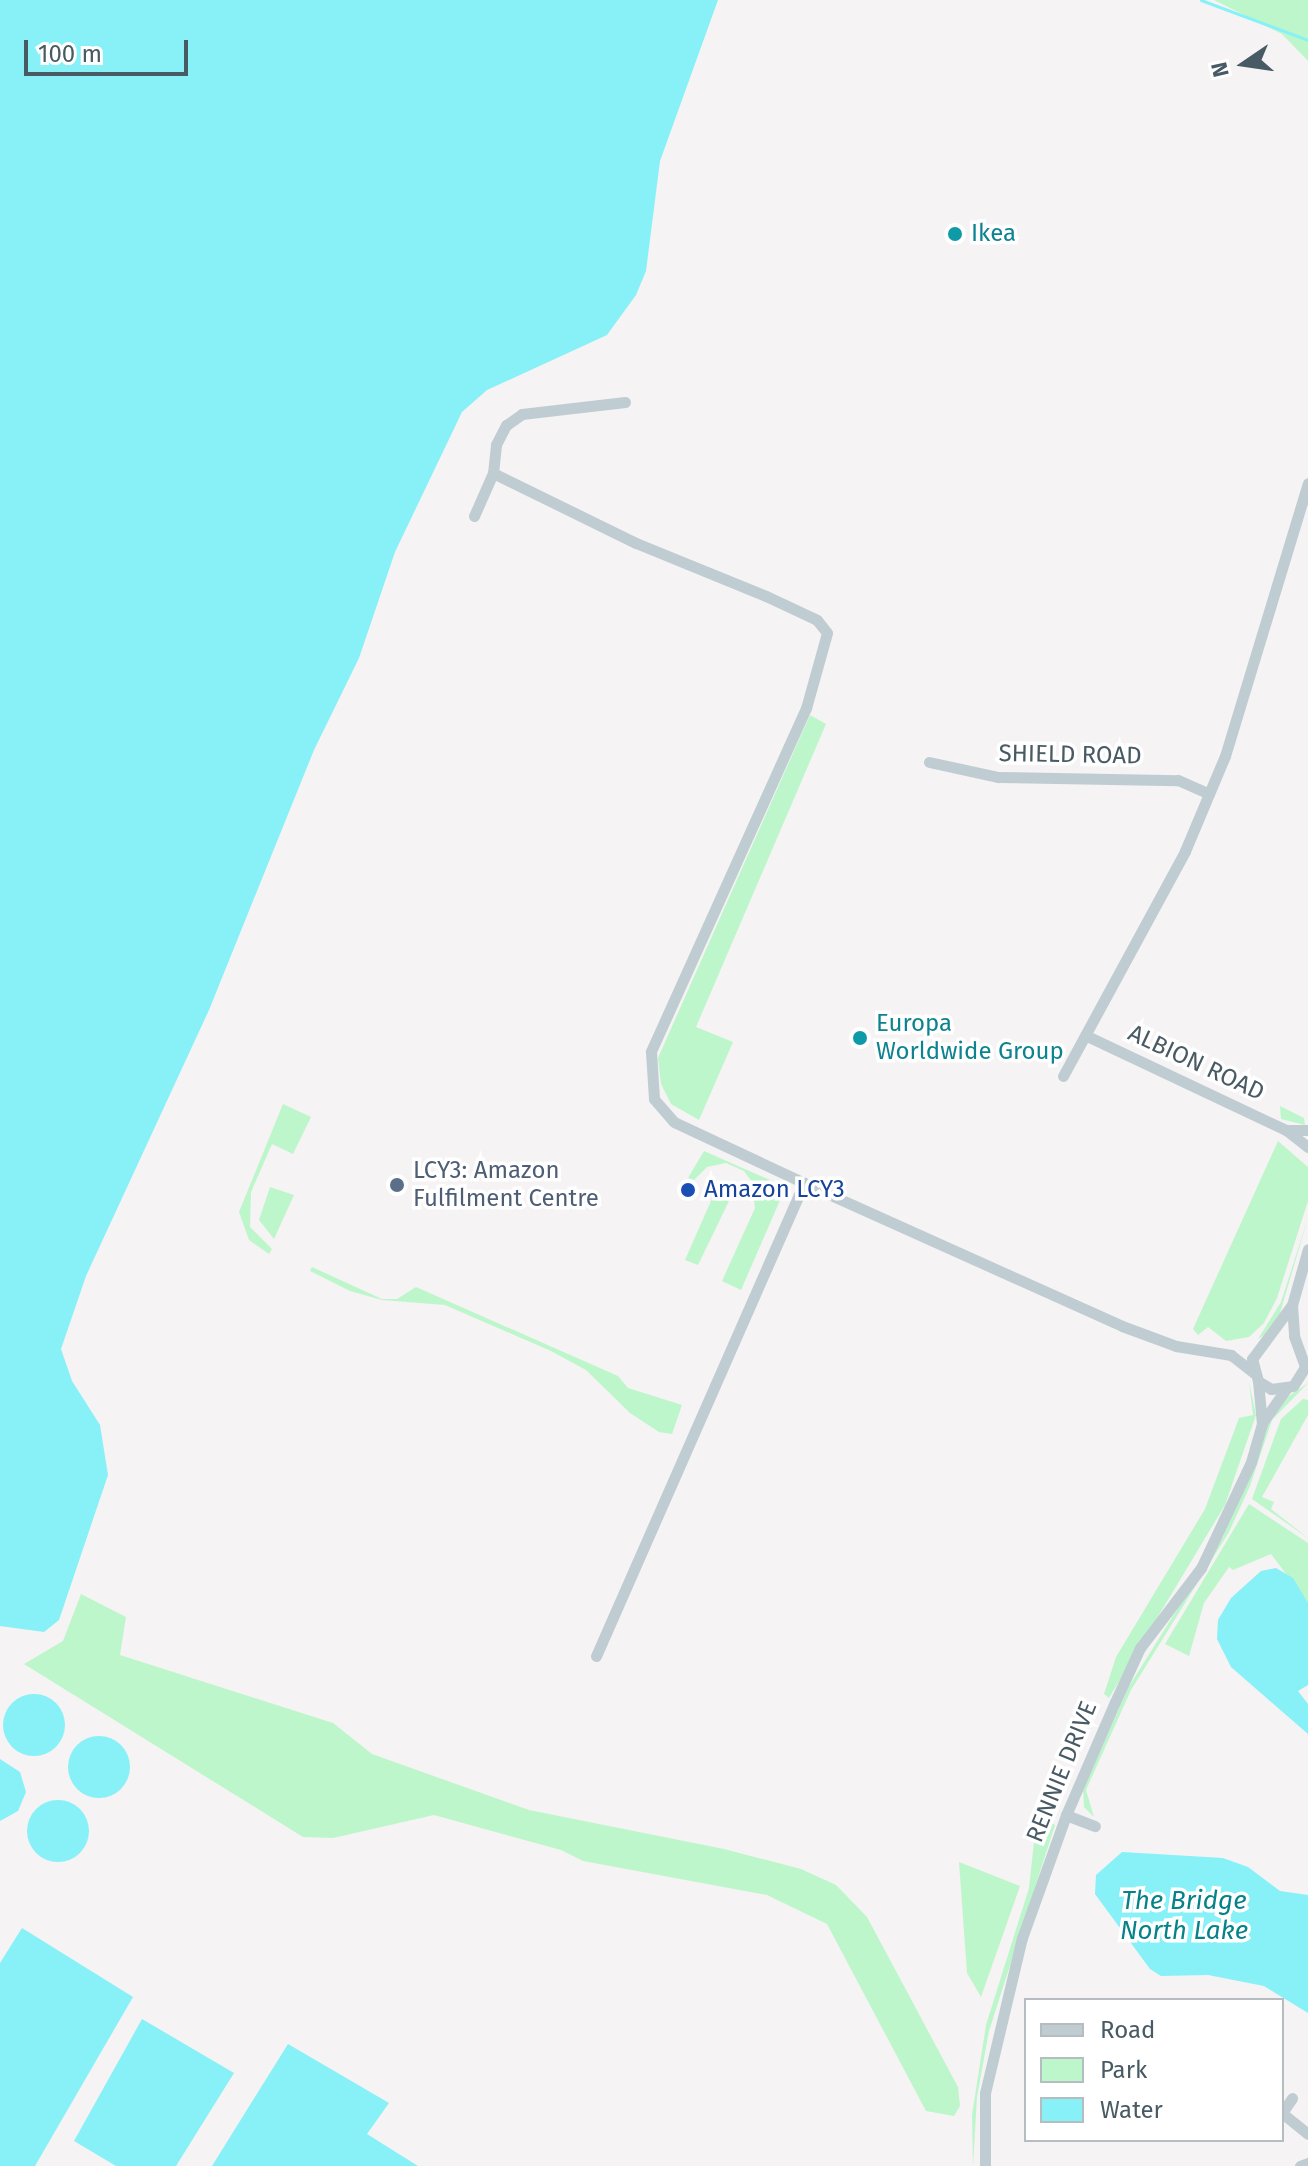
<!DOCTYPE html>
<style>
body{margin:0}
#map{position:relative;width:1308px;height:2166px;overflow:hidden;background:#f5f3f3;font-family:"Fira Sans",sans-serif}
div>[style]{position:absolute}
.green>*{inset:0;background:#bef6cb}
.water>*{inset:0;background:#87f1f7}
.round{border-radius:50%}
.stream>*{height:3px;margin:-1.5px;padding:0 1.5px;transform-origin:1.5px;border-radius:1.5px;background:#87f1f7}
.minor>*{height:11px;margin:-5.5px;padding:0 5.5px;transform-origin:5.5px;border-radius:5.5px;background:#bfcdd3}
.dots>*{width:22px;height:22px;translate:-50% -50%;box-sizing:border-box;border:4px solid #fff;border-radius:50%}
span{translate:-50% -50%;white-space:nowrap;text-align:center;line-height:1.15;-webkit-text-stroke:7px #fff;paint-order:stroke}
.culture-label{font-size:24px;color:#0d838f}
.left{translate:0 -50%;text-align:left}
.street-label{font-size:24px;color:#485a63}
.service-label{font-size:24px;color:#4e5e75}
.transit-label{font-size:24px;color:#164399}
.water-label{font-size:26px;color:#05828a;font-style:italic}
.legend{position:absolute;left:1024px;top:1998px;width:260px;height:144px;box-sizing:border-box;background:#fff;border:2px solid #b6bdc1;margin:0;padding:10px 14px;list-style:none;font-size:24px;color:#485a63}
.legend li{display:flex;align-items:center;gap:16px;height:40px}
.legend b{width:40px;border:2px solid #b6bdc1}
.north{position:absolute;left:1204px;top:24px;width:80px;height:80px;-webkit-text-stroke:6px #fff;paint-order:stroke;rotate:257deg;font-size:22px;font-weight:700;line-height:32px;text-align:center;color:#485a63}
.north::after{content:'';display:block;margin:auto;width:28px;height:36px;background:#485a63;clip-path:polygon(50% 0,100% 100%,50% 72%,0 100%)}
.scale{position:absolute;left:24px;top:40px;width:164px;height:36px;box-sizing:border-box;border:4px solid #485a63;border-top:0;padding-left:10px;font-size:24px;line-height:28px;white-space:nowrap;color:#485a63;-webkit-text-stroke:6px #fff;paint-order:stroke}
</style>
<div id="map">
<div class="green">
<i style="clip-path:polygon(1214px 0,1308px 0,1308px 61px,1282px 34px)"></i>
<i style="clip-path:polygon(810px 715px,826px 724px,696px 1027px,733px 1042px,699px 1120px,671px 1104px,661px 1084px,658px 1058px)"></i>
<i style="clip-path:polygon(283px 1104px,311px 1117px,293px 1154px,272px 1144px,251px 1192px,250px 1227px,272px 1249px,269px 1254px,249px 1240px,239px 1212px)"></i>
<i style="clip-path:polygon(1280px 1106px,1304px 1118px,1305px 1125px,1281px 1119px)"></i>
<i style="clip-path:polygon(1278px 1141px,1308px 1167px,1308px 1201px,1277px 1298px,1264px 1323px,1249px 1337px,1226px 1341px,1208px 1327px,1198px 1335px,1193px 1329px)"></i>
<i style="clip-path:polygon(704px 1151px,779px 1184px,784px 1191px,741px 1290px,722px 1281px,755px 1208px,752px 1182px,744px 1171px,726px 1163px,707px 1167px,694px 1180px,688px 1178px)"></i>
<i style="clip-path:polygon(270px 1187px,294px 1195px,274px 1239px,259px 1220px)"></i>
<i style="clip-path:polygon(714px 1194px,729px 1201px,698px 1265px,685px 1260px)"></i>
<i style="clip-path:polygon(1308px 1218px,1280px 1313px,1264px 1335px,1258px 1339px,1281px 1302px)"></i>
<i style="clip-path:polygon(312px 1267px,382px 1299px,397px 1299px,416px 1287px,618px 1376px,628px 1388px,682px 1405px,672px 1434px,659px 1432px,630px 1413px,586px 1370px,551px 1351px,445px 1305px,382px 1300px,350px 1291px,310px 1271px)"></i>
<i style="clip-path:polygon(1249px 1382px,1256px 1415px,1225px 1505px,1109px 1698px,1104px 1694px,1116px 1657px,1205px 1509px,1239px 1418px,1253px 1415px)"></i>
<i style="clip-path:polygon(1308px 1383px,1272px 1420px,1250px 1486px,1229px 1532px,1131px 1690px,1086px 1790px,1094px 1817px,1084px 1807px,1083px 1790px,1128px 1688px,1223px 1536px,1267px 1424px,1283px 1400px)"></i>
<i style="clip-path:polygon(1303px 1399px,1308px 1400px,1308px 1415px,1262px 1497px,1274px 1502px,1271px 1509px,1308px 1538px,1252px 1499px,1281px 1419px)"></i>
<i style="clip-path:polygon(1249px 1504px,1308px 1543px,1308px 1603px,1271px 1554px,1233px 1570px,1229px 1567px,1204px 1603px,1189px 1656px,1165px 1644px)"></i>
<i style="clip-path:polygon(81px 1594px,126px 1617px,120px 1655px,333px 1723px,372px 1754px,529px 1810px,724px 1849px,801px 1869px,836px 1885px,867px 1917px,958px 2087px,960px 2106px,954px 2116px,926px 2111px,827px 1924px,767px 1895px,583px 1861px,561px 1850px,434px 1815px,333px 1838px,303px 1837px,24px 1664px,63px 1641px)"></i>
<i style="clip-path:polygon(1050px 1822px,1055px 1825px,989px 2031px,977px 2097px,973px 2166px,972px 2115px,986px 2025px,1029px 1888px,1034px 1842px)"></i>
<i style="clip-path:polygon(959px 1862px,1020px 1886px,981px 1997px,967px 1973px)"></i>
</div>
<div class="water">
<i style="clip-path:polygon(0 0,718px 0,660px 161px,646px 271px,636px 295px,607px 335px,487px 390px,462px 412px,395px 552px,359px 658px,314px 750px,209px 1010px,86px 1276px,61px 1349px,72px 1381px,100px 1425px,108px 1475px,59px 1620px,44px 1632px,0 1626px)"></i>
<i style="clip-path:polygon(1276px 1568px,1293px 1578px,1308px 1603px,1308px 1685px,1298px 1691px,1308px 1704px,1308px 1734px,1231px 1667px,1217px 1639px,1218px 1620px,1231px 1598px,1261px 1571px)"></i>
<i class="round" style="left:3px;top:1694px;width:62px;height:62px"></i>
<i class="round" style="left:68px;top:1736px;width:62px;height:62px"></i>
<i style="clip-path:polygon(0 1759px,20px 1772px,26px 1792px,18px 1811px,0 1821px)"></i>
<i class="round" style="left:27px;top:1800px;width:62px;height:62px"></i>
<i style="clip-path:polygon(1122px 1852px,1223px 1858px,1248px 1867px,1280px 1891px,1308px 1895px,1308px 2013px,1264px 1986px,1208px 1975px,1161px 1976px,1150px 1969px,1095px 1894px,1096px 1875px)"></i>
<i style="clip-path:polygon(22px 1928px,133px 1997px,35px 2166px,0 2166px,0 1963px)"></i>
<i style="clip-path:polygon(142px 2019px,234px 2073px,176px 2166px,116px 2166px,74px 2141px)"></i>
<i style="clip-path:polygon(288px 2044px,389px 2103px,367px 2134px,418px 2166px,212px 2166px)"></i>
</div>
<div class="stream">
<i style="left:1201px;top:0;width:114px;rotate:20.5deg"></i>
</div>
<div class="minor">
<i style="left:625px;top:402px;width:104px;rotate:173.4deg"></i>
<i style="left:522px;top:414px;width:19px;rotate:145deg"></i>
<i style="left:506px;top:425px;width:22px;rotate:117deg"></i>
<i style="left:496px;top:445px;width:28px;rotate:96deg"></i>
<i style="left:493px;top:473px;width:159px;rotate:26.1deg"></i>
<i style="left:636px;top:543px;width:140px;rotate:22.2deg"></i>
<i style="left:766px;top:596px;width:56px;rotate:25.2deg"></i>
<i style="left:817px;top:620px;width:16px;rotate:52deg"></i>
<i style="left:827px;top:633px;width:78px;rotate:105.6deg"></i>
<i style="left:806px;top:708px;width:377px;rotate:114.3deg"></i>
<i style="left:651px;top:1052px;width:47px;rotate:86.3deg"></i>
<i style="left:654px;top:1099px;width:30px;rotate:49deg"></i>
<i style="left:674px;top:1122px;width:144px;rotate:25.1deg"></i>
<i style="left:804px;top:1183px;width:349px;rotate:24.2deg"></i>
<i style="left:1122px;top:1326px;width:58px;rotate:20.3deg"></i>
<i style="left:1176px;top:1346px;width:56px;rotate:9.3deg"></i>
<i style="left:1231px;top:1355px;width:28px;rotate:38deg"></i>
<i style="left:474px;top:516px;width:47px;rotate:-66.2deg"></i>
<i style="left:929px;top:762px;width:71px;rotate:12.3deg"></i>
<i style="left:998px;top:777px;width:180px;rotate:1deg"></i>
<i style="left:1178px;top:780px;width:34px;rotate:24deg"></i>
<i style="left:1087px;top:1036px;width:220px;rotate:25.3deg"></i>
<i style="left:1286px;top:1130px;width:28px;rotate:38deg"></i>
<i style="left:1063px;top:1076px;width:256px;rotate:-61.5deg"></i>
<i style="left:1185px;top:851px;width:103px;rotate:-67.2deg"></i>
<i style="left:1225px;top:756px;width:285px;rotate:-73.1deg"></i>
<i style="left:1287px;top:1130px;width:21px"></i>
<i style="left:1292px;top:1305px;width:31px;rotate:86deg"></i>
<i style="left:1294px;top:1336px;width:33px;rotate:70deg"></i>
<i style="left:1305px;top:1367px;width:22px;rotate:122deg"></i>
<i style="left:1293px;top:1386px;width:22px;rotate:172deg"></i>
<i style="left:1271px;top:1389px;width:15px;rotate:-148deg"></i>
<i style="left:1258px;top:1381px;width:23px;rotate:-105deg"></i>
<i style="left:1252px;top:1359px;width:67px;rotate:-53.5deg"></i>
<i style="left:1292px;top:1305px;width:58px;rotate:-74.1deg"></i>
<i style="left:1262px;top:1423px;width:42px;rotate:-54.8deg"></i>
<i style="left:596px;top:1656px;width:517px;rotate:-66.26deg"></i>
<i style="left:1066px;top:1815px;width:31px;rotate:21deg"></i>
<i style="left:1282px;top:2113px;width:33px;rotate:39deg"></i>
<i style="left:1282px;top:2113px;width:18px;rotate:-56deg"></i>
<i style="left:985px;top:2166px;width:73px;rotate:-90deg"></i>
<i style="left:985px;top:2093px;width:159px;rotate:-76.6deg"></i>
<i style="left:1022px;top:1938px;width:131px;rotate:-70.3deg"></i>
<i style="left:1066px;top:1815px;width:123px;rotate:-66.6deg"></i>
<i style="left:1115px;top:1702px;width:60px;rotate:-65.2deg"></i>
<i style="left:1140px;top:1648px;width:101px;rotate:-52.7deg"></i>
<i style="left:1201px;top:1568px;width:117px;rotate:-64.7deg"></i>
<i style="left:1251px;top:1462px;width:40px;rotate:-74deg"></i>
<i style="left:1262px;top:1424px;width:43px;rotate:-95.3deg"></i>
<i style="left:1300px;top:2166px;width:9px;rotate:-21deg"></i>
</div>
<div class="dots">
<i style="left:955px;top:234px;background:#0f9aa8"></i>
<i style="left:860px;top:1038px;background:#0f9aa8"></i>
<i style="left:397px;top:1185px;background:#5c6f8a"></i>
<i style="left:688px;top:1190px;background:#1a4fb4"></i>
</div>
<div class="culture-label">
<span class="left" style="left:971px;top:234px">Ikea</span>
<span class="left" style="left:876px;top:1038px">Europa<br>Worldwide Group</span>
</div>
<div class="street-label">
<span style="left:1070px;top:755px;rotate:1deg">SHIELD ROAD</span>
<span style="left:1196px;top:1063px;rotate:25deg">ALBION ROAD</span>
<span style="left:1062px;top:1772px;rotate:-68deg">RENNIE DRIVE</span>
</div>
<div class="service-label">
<span class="left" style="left:413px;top:1185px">LCY3: Amazon<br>Fulfilment Centre</span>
</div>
<div class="transit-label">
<span class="left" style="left:704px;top:1190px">Amazon LCY3</span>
</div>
<div class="water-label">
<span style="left:1184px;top:1916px">The Bridge<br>North Lake</span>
</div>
<ul class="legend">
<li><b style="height:10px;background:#bfcdd3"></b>Road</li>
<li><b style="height:22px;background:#bef6cb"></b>Park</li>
<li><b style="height:22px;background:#87f1f7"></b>Water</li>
</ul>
<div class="north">N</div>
<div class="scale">100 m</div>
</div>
